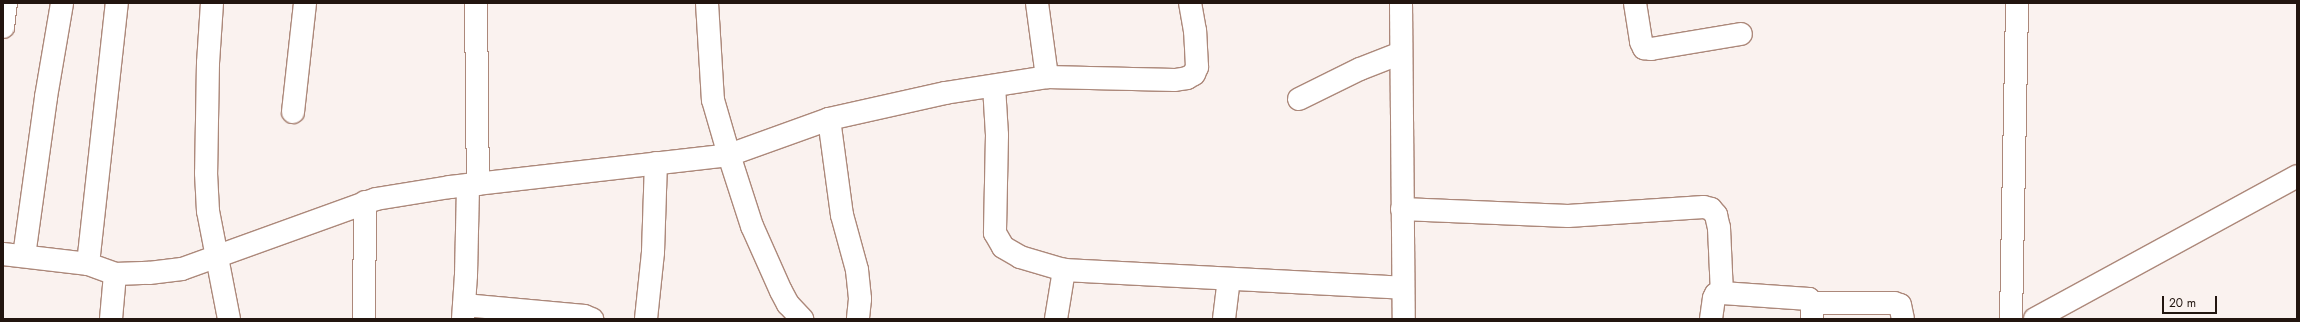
<!DOCTYPE html>
<style>
body{margin:0}
#map{position:relative;width:2300px;height:322px;overflow:hidden;background:#faf2ef;font-family:Jost,sans-serif}
div>[style]{position:absolute}
.roads{filter:drop-shadow(1px 0 #ac887a) drop-shadow(-1px 0 #ac887a) drop-shadow(0 1px #ac887a) drop-shadow(0 -1px #ac887a)}
.minor>*{height:22px;margin:-11px;padding:0 11px;transform-origin:11px;border-radius:11px;background:#fff}
span{translate:-50% -50%;white-space:nowrap;text-align:center;line-height:1.15;-webkit-text-stroke:4px #faf2ef;paint-order:stroke}
.frame{position:absolute;inset:0;border:4px solid #22150f;pointer-events:none}
.scale{position:absolute;left:2162px;top:296px;width:55px;height:18px;box-sizing:border-box;border:2px solid #22150f;border-top:0;padding-left:5px;font-size:12px;line-height:14px;white-space:nowrap;color:#22150f;-webkit-text-stroke:3px #faf2ef;paint-order:stroke}
</style>
<div id="map">
<div class="roads">
<div class="minor">
<i style="left:212px;top:3px;width:60px;rotate:93.8deg"></i>
<i style="left:208px;top:63px;width:110px;rotate:91deg"></i>
<i style="left:206px;top:173px;width:38px;rotate:87deg"></i>
<i style="left:208px;top:211px;width:110px;rotate:79deg"></i>
<i style="left:476px;top:3px;width:181px;rotate:89.4deg"></i>
<i style="left:707px;top:3px;width:97px;rotate:86.5deg"></i>
<i style="left:713px;top:100px;width:57px;rotate:73.8deg"></i>
<i style="left:729px;top:155px;width:75px;rotate:72.1deg"></i>
<i style="left:752px;top:226px;width:71px;rotate:66deg"></i>
<i style="left:781px;top:291px;width:15px;rotate:62deg"></i>
<i style="left:788px;top:304px;width:21px;rotate:47deg"></i>
<i style="left:1037px;top:3px;width:75px;rotate:82.3deg"></i>
<i style="left:1401px;top:3px;width:316px;rotate:89.5deg"></i>
<i style="left:1635px;top:3px;width:39px;rotate:81deg"></i>
<i style="left:1641px;top:42px;width:7px;rotate:63deg"></i>
<i style="left:1644px;top:48px;width:7px;rotate:8deg"></i>
<i style="left:1651px;top:49px;width:91px;rotate:-9.5deg"></i>
<i style="left:3px;top:27px;width:24px;rotate:-83deg"></i>
<i style="left:994px;top:86px;width:49px;rotate:86.5deg"></i>
<i style="left:997px;top:135px;width:98px;rotate:91.2deg"></i>
<i style="left:995px;top:233px;width:16px;rotate:60deg"></i>
<i style="left:1003px;top:247px;width:20px;rotate:30deg"></i>
<i style="left:1020px;top:257px;width:46px;rotate:16.5deg"></i>
<i style="left:1064px;top:270px;width:339px;rotate:3deg"></i>
<i style="left:1299px;top:99px;width:68px;rotate:-26.2deg"></i>
<i style="left:1360px;top:69px;width:44px;rotate:-21.3deg"></i>
<i style="left:293px;top:112px;width:110px;rotate:-83.7deg"></i>
<i style="left:829px;top:119px;width:97px;rotate:82.3deg"></i>
<i style="left:842px;top:215px;width:57px;rotate:74.7deg"></i>
<i style="left:857px;top:270px;width:29px;rotate:84deg"></i>
<i style="left:860px;top:299px;width:20px;rotate:96deg"></i>
<i style="left:1402px;top:209px;width:166px;rotate:2.4deg"></i>
<i style="left:1568px;top:216px;width:136px;rotate:-3.8deg"></i>
<i style="left:1704px;top:207px;width:7px;rotate:16deg"></i>
<i style="left:1711px;top:209px;width:8px;rotate:50deg"></i>
<i style="left:1716px;top:215px;width:13px;rotate:77deg"></i>
<i style="left:1719px;top:228px;width:65px;rotate:87.4deg"></i>
<i style="left:3px;top:254px;width:86px;rotate:6.7deg"></i>
<i style="left:88px;top:264px;width:29px;rotate:20deg"></i>
<i style="left:115px;top:274px;width:34px;rotate:-2deg"></i>
<i style="left:149px;top:273px;width:33px;rotate:-7deg"></i>
<i style="left:182px;top:269px;width:206px;rotate:-19.8deg"></i>
<i style="left:376px;top:199px;width:75px;rotate:-9.2deg"></i>
<i style="left:450px;top:187px;width:281px;rotate:-6.5deg"></i>
<i style="left:729px;top:155px;width:106px;rotate:-19.8deg"></i>
<i style="left:829px;top:119px;width:119px;rotate:-12.6deg"></i>
<i style="left:945px;top:93px;width:103px;rotate:-8.9deg"></i>
<i style="left:1047px;top:77px;width:128px;rotate:1.3deg"></i>
<i style="left:1175px;top:80px;width:12px;rotate:-9deg"></i>
<i style="left:1187px;top:78px;width:8px;rotate:-30deg"></i>
<i style="left:1194px;top:74px;width:8px;rotate:-67deg"></i>
<i style="left:1197px;top:67px;width:36px;rotate:-93deg"></i>
<i style="left:1195px;top:31px;width:28px;rotate:-100deg"></i>
<i style="left:24px;top:256px;width:161px;rotate:-82.1deg"></i>
<i style="left:46px;top:97px;width:95px;rotate:-80.3deg"></i>
<i style="left:88px;top:264px;width:263px;rotate:-83.7deg"></i>
<i style="left:1812px;top:303px;width:82px"></i>
<i style="left:1894px;top:303px;width:6px;rotate:18deg"></i>
<i style="left:1900px;top:305px;width:14px;rotate:78deg"></i>
<i style="left:464px;top:305px;width:121px;rotate:5.2deg"></i>
<i style="left:584px;top:316px;width:9px;rotate:21deg"></i>
<i style="left:111px;top:319px;width:45px;rotate:-84.9deg"></i>
<i style="left:364px;top:319px;width:117px;rotate:-89.5deg"></i>
<i style="left:463px;top:319px;width:44px;rotate:-86.1deg"></i>
<i style="left:466px;top:275px;width:90px;rotate:-88.7deg"></i>
<i style="left:646px;top:319px;width:67px;rotate:-84deg"></i>
<i style="left:653px;top:252px;width:89px;rotate:-88.1deg"></i>
<i style="left:1056px;top:319px;width:50px;rotate:-80.7deg"></i>
<i style="left:1224px;top:319px;width:39px;rotate:-83deg"></i>
<i style="left:1711px;top:319px;width:21px;rotate:-82deg"></i>
<i style="left:1714px;top:298px;width:4px;rotate:-63deg"></i>
<i style="left:1716px;top:294px;width:6px;rotate:-9deg"></i>
<i style="left:1722px;top:293px;width:87px;rotate:3.9deg"></i>
<i style="left:1809px;top:299px;width:5px;rotate:53deg"></i>
<i style="left:1812px;top:303px;width:16px;rotate:90deg"></i>
<i style="left:2011px;top:319px;width:316px;rotate:-88.9deg"></i>
<i style="left:2035px;top:319px;width:298px;rotate:-28.6deg"></i>
</div>
</div>
<div class="frame"></div>
<div class="scale">20 m</div>
</div>
